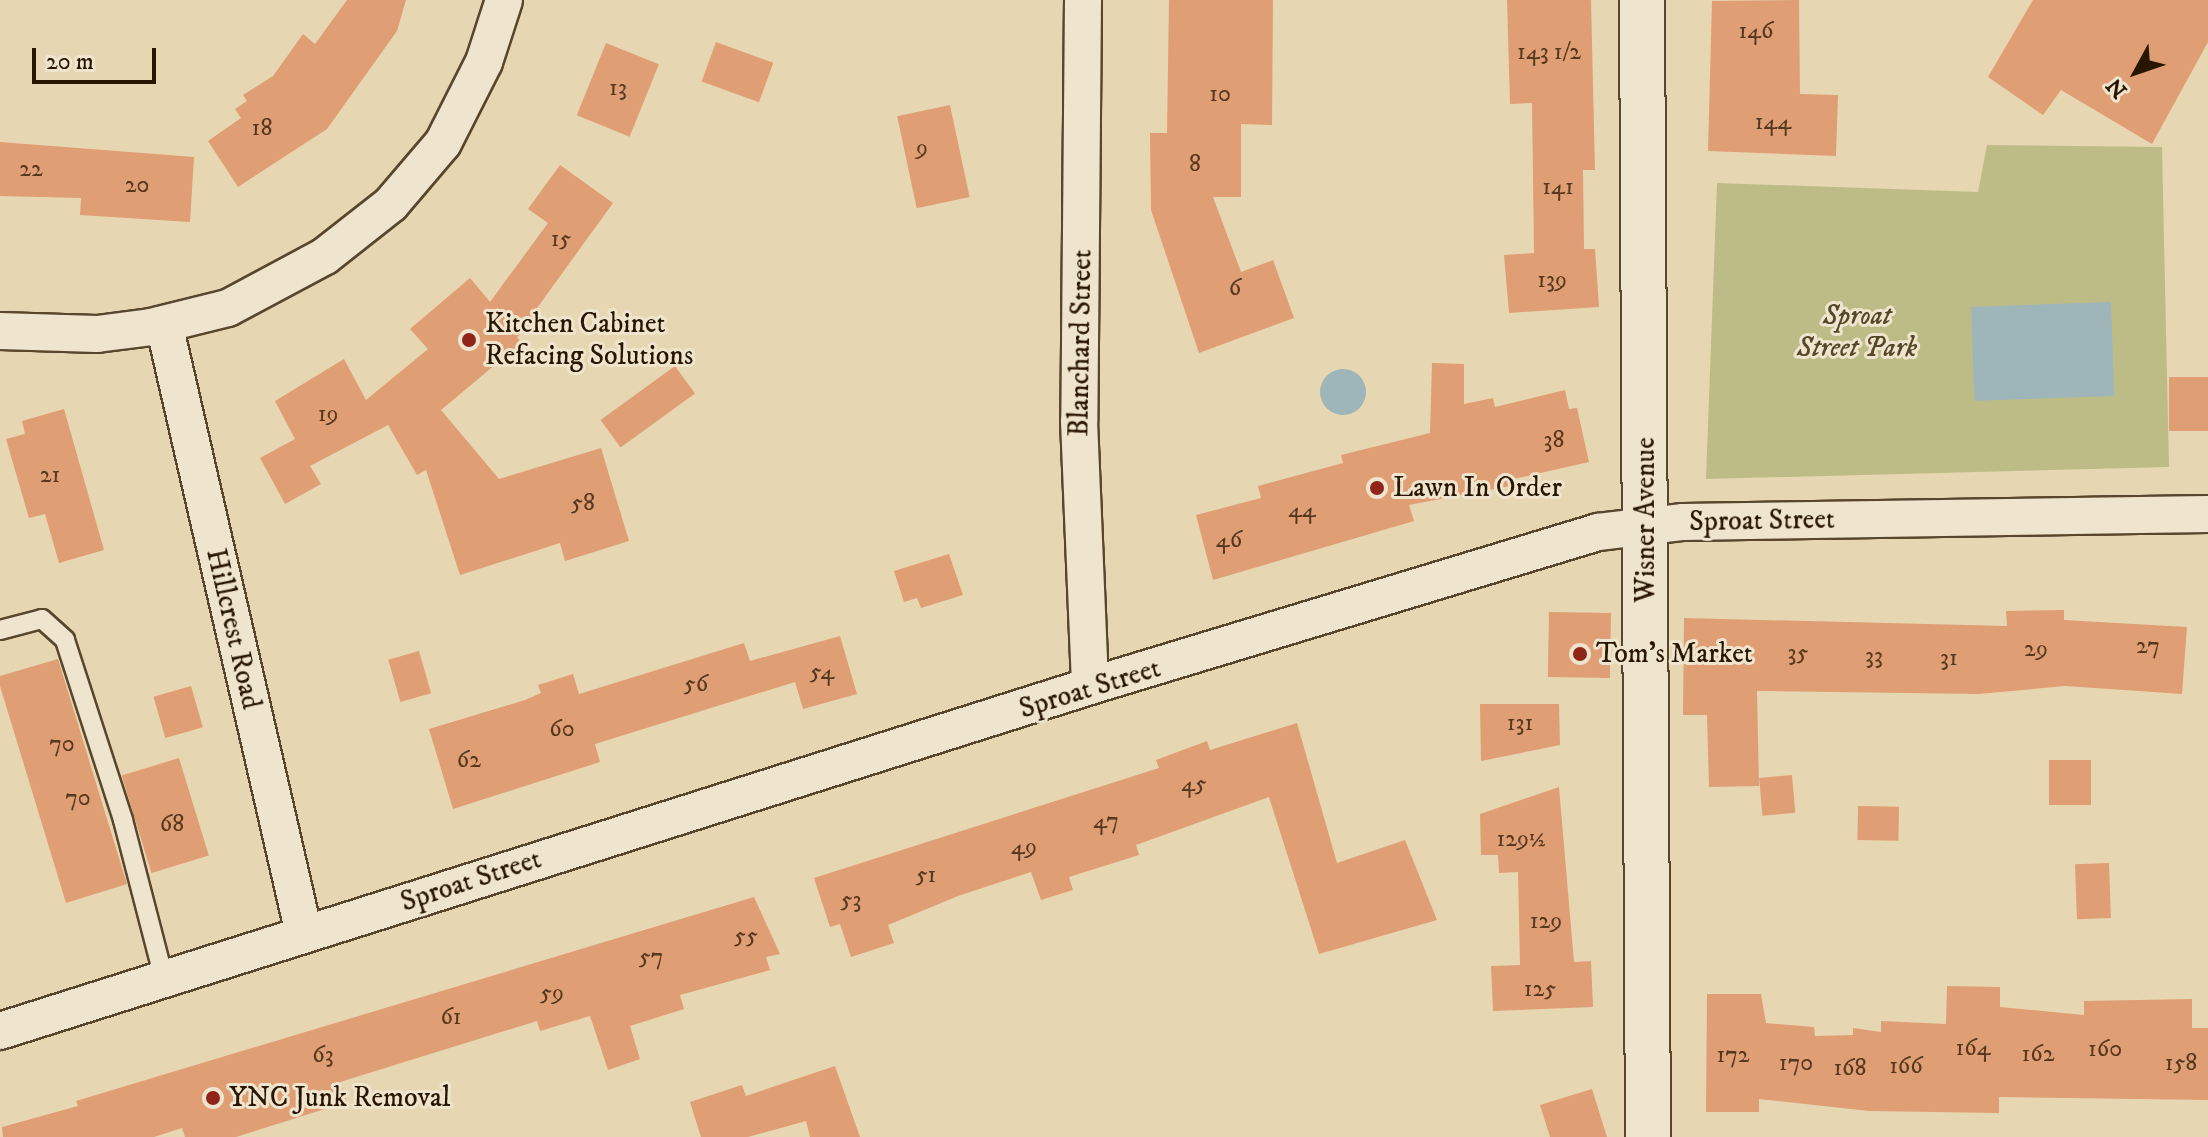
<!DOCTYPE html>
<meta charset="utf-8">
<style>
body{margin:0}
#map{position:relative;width:2208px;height:1137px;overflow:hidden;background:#e7d6b2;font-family:"IM FELL DW Pica",serif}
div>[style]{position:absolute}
.green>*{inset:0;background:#bdbc87}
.water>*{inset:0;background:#9eb6b9;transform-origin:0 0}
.round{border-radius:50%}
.building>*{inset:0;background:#e09e74;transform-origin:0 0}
.roads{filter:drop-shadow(2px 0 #58462d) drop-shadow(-2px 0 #58462d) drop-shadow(0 2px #58462d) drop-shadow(0 -2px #58462d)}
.lane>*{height:18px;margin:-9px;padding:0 9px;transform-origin:9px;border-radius:9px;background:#efe4cd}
.street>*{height:36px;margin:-18px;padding:0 18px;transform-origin:18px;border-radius:18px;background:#efe4cd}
.secondary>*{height:44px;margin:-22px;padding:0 22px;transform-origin:22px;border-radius:22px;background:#efe4cd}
.dots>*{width:22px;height:22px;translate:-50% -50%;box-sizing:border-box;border:4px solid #efe4cd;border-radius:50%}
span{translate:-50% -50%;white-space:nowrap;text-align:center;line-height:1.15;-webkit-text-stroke:6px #efe4cd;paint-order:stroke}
.number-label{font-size:24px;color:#56381e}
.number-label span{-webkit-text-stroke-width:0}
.park-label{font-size:28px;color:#554829;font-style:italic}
.poi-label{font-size:28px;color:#281601}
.left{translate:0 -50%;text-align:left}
.street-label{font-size:28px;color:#281601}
.north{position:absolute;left:2096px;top:32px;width:80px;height:80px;-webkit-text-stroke:6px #efe4cd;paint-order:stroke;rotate:230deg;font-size:22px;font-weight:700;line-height:32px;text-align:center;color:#281601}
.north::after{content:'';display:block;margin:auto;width:28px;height:36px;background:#281601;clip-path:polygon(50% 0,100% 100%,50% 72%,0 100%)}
.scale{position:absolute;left:32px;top:48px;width:124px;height:36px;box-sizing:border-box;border:4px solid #281601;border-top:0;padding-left:10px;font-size:24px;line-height:28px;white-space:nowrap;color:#281601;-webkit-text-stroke:6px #efe4cd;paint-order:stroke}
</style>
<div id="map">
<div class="green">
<i style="clip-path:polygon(1987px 145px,2162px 147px,2169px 467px,1706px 479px,1717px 183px,1978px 192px)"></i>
</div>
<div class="water">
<i style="left:2111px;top:302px;width:94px;height:140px;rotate:88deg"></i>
<i class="round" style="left:1320px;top:369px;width:46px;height:46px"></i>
</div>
<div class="building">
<i style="clip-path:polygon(347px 0,406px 0,397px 31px,327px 129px,238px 187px,208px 141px,241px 118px,235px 109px,247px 101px,243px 95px,273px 76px,303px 34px,315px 44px)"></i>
<i style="clip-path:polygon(1169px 0,1273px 0,1272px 125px,1241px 124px,1241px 197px,1213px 197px,1241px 272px,1273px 260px,1294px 318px,1199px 353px,1151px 210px,1150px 133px,1167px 133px)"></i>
<i style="clip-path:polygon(1507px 0,1591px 0,1595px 170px,1583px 170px,1584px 249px,1595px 249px,1599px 307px,1509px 313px,1504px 255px,1534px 253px,1532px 103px,1510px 104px)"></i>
<i style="clip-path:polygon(1799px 0,1800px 94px,1838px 95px,1836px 156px,1708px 151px,1712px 1px)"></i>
<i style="clip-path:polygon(2033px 0,2208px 0,2208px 42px,2152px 144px,2061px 90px,2043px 115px,1988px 77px)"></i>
<i style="left:716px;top:42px;width:61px;height:42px;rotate:20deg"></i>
<i style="left:606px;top:43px;width:57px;height:78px;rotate:22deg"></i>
<i style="left:950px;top:105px;width:94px;height:54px;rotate:78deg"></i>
<i style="clip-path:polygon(0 142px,194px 157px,190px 222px,80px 215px,81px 198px,0 196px)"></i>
<i style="clip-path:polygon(560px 165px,613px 203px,532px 315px,537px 320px,517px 337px,521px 343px,441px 410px,499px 479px,601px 448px,629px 541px,565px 561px,560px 543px,460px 575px,426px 470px,417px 475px,388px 425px,310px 466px,321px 484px,285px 504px,260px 458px,295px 439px,275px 401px,344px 359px,366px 400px,428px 349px,410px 329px,470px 278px,490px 302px,548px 223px,528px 209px)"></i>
<i style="clip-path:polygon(1432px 363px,1464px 364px,1464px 404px,1493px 398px,1495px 407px,1565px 390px,1569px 409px,1577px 408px,1589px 462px,1509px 480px,1510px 486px,1409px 505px,1414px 521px,1213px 580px,1196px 515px,1261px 498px,1258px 486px,1343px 463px,1341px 455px,1430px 433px)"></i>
<i style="left:675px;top:366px;width:34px;height:92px;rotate:54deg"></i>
<i style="left:2208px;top:377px;width:54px;height:39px;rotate:90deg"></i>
<i style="clip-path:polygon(64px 409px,104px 550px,59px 563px,45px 514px,29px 518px,6px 439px,25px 434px,22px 421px)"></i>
<i style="clip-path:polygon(949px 554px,963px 595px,921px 608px,917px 598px,904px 602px,894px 571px)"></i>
<i style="clip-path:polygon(2064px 610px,2064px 620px,2187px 627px,2182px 694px,2065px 686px,1979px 694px,1757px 691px,1759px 786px,1709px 787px,1707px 715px,1683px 715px,1684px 618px,2007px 626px,2006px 611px)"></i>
<i style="left:1549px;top:612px;width:62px;height:65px;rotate:1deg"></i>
<i style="clip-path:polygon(840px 636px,857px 694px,803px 709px,795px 682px,595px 744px,600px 762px,453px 809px,429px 729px,525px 700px,541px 693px,538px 685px,573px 674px,579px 694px,744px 643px,750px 661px)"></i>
<i style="left:419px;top:651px;width:44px;height:32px;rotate:74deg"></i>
<i style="clip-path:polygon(58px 659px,127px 884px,66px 903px,0 686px,0 676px)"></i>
<i style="left:191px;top:686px;width:43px;height:39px;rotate:74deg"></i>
<i style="clip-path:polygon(1480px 704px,1559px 704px,1560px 745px,1481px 761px)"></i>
<i style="clip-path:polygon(1297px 723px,1337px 863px,1405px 840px,1437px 920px,1319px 954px,1269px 797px,1136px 845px,1139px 855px,1069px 877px,1073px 890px,1041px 900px,1031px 872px,958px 896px,888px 925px,894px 943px,851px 957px,840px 924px,830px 927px,814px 878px,1159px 768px,1156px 760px,1207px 741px,1210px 750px)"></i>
<i style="left:179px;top:758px;width:102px;height:60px;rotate:73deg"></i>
<i style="left:2049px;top:760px;width:42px;height:45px"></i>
<i style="left:1792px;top:775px;width:38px;height:33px;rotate:85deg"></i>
<i style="clip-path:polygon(1559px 787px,1574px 962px,1591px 961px,1593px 1007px,1493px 1011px,1491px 966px,1520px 965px,1518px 872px,1499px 873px,1498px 855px,1481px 855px,1480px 814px)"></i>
<i style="left:1858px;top:806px;width:41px;height:34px;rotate:1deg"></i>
<i style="left:2109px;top:863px;width:55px;height:34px;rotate:88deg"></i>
<i style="clip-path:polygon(754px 897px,780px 954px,766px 957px,770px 970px,680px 995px,684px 1009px,630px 1026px,640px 1059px,608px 1070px,590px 1016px,540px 1031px,537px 1021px,340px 1082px,347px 1102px,236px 1137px,185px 1137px,182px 1128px,154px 1137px,3px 1137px,2px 1127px,78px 1106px,76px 1101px)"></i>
<i style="clip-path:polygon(1947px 986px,2000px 987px,2000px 1007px,2084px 1015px,2084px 1001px,2192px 999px,2192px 1028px,2208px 1028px,2208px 1100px,1999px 1097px,1999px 1113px,1869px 1111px,1759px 1099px,1759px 1112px,1706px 1112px,1707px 994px,1761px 994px,1766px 1023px,1814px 1027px,1815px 1036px,1853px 1035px,1853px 1028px,1881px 1032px,1881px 1021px,1946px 1024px)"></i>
<i style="clip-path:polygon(835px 1066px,860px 1137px,810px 1137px,806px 1121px,748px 1137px,701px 1137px,690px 1102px,742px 1085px,746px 1096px)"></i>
<i style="clip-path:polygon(1592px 1089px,1607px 1137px,1550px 1137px,1540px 1105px)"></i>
</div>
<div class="roads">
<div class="lane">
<i style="left:0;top:630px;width:43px;rotate:-14.7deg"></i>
<i style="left:42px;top:619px;width:31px;rotate:42deg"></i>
<i style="left:65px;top:640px;width:189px;rotate:72.1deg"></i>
<i style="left:123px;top:820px;width:163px;rotate:75.5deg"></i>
</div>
<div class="street">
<i style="left:1083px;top:0;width:421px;rotate:90.5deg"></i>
<i style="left:1079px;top:421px;width:265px;rotate:87.6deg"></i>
<i style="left:164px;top:324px;width:626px;rotate:77.07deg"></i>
<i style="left:0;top:331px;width:97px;rotate:1.8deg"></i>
<i style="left:97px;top:334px;width:54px;rotate:-7.4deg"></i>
<i style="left:151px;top:327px;width:79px;rotate:-13.9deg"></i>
<i style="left:228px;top:308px;width:110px;rotate:-28.2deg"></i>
<i style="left:325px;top:256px;width:84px;rotate:-38.2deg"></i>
<i style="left:391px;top:204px;width:80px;rotate:-49.6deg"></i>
<i style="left:443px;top:143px;width:91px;rotate:-63.2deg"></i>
<i style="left:484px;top:62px;width:65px;rotate:-72.1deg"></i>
<i style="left:0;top:1031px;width:1143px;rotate:-17.56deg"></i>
<i style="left:1090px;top:686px;width:531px;rotate:-16.86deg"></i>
<i style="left:1598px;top:532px;width:86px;rotate:-6.7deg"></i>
<i style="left:1683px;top:522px;width:525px;rotate:-0.87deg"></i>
</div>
<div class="secondary">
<i style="left:1642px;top:0;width:1137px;rotate:89.7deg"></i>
</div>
</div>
<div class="dots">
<i style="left:469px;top:340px;background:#8f2418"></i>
<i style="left:1377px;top:488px;background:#8f2418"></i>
<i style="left:1580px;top:654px;background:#8f2418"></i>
<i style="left:213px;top:1098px;background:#8f2418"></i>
</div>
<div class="number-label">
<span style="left:1756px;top:32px">146</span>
<span style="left:1549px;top:53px">143 1/2</span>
<span style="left:618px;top:89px">13</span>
<span style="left:1220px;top:95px">10</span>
<span style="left:1773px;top:123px">144</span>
<span style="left:262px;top:129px">18</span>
<span style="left:922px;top:149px">9</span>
<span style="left:1195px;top:165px">8</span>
<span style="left:31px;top:170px">22</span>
<span style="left:137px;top:186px">20</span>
<span style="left:1558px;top:188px">141</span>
<span style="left:561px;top:240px">15</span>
<span style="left:1552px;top:281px">139</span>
<span style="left:1235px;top:289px">6</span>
<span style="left:328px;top:415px">19</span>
<span style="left:1554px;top:441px">38</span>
<span style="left:50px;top:476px">21</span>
<span style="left:583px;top:504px">58</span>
<span style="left:1302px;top:511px">44</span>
<span style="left:1229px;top:541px">46</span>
<span style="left:2148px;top:647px">27</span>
<span style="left:2036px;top:650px">29</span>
<span style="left:1798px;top:654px">35</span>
<span style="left:1874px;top:657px">33</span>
<span style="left:1949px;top:659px">31</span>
<span style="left:822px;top:673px">54</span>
<span style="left:696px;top:685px">56</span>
<span style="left:1520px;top:724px">131</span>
<span style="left:562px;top:730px">60</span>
<span style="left:62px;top:745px">70</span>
<span style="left:469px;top:761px">62</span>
<span style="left:1194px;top:785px">45</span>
<span style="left:78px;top:799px">70</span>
<span style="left:1106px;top:822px">47</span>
<span style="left:172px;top:825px">68</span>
<span style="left:1521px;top:840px">129½</span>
<span style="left:1024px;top:848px">49</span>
<span style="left:926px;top:876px">51</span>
<span style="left:851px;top:901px">53</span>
<span style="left:1546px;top:922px">129</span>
<span style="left:746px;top:937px">55</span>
<span style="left:651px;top:958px">57</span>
<span style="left:1540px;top:990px">125</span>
<span style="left:552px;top:994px">59</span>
<span style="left:451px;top:1018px">61</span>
<span style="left:1973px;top:1049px">164</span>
<span style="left:2105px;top:1050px">160</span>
<span style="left:2038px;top:1055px">162</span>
<span style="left:323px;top:1056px">63</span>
<span style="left:1733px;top:1056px">172</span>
<span style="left:1796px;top:1064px">170</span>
<span style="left:2181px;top:1064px">158</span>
<span style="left:1906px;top:1067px">166</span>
<span style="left:1850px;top:1069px">168</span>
</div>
<div class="park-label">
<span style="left:1857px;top:332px">Sproat<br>Street Park</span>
</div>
<div class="poi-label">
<span class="left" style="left:485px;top:340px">Kitchen Cabinet<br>Refacing Solutions</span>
<span class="left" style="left:1393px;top:488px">Lawn In Order</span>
<span class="left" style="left:1596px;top:654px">Tom's Market</span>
<span class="left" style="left:229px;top:1098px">YNC Junk Removal</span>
</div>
<div class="street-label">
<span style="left:1081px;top:343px;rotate:-89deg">Blanchard Street</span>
<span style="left:1646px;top:520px;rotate:-90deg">Wisner Avenue</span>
<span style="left:1762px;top:521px;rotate:-1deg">Sproat Street</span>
<span style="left:233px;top:629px;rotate:77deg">Hillcrest Road</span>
<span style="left:1090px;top:689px;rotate:-17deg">Sproat Street</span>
<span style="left:471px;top:881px;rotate:-18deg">Sproat Street</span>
</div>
<div class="north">N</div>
<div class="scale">20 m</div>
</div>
